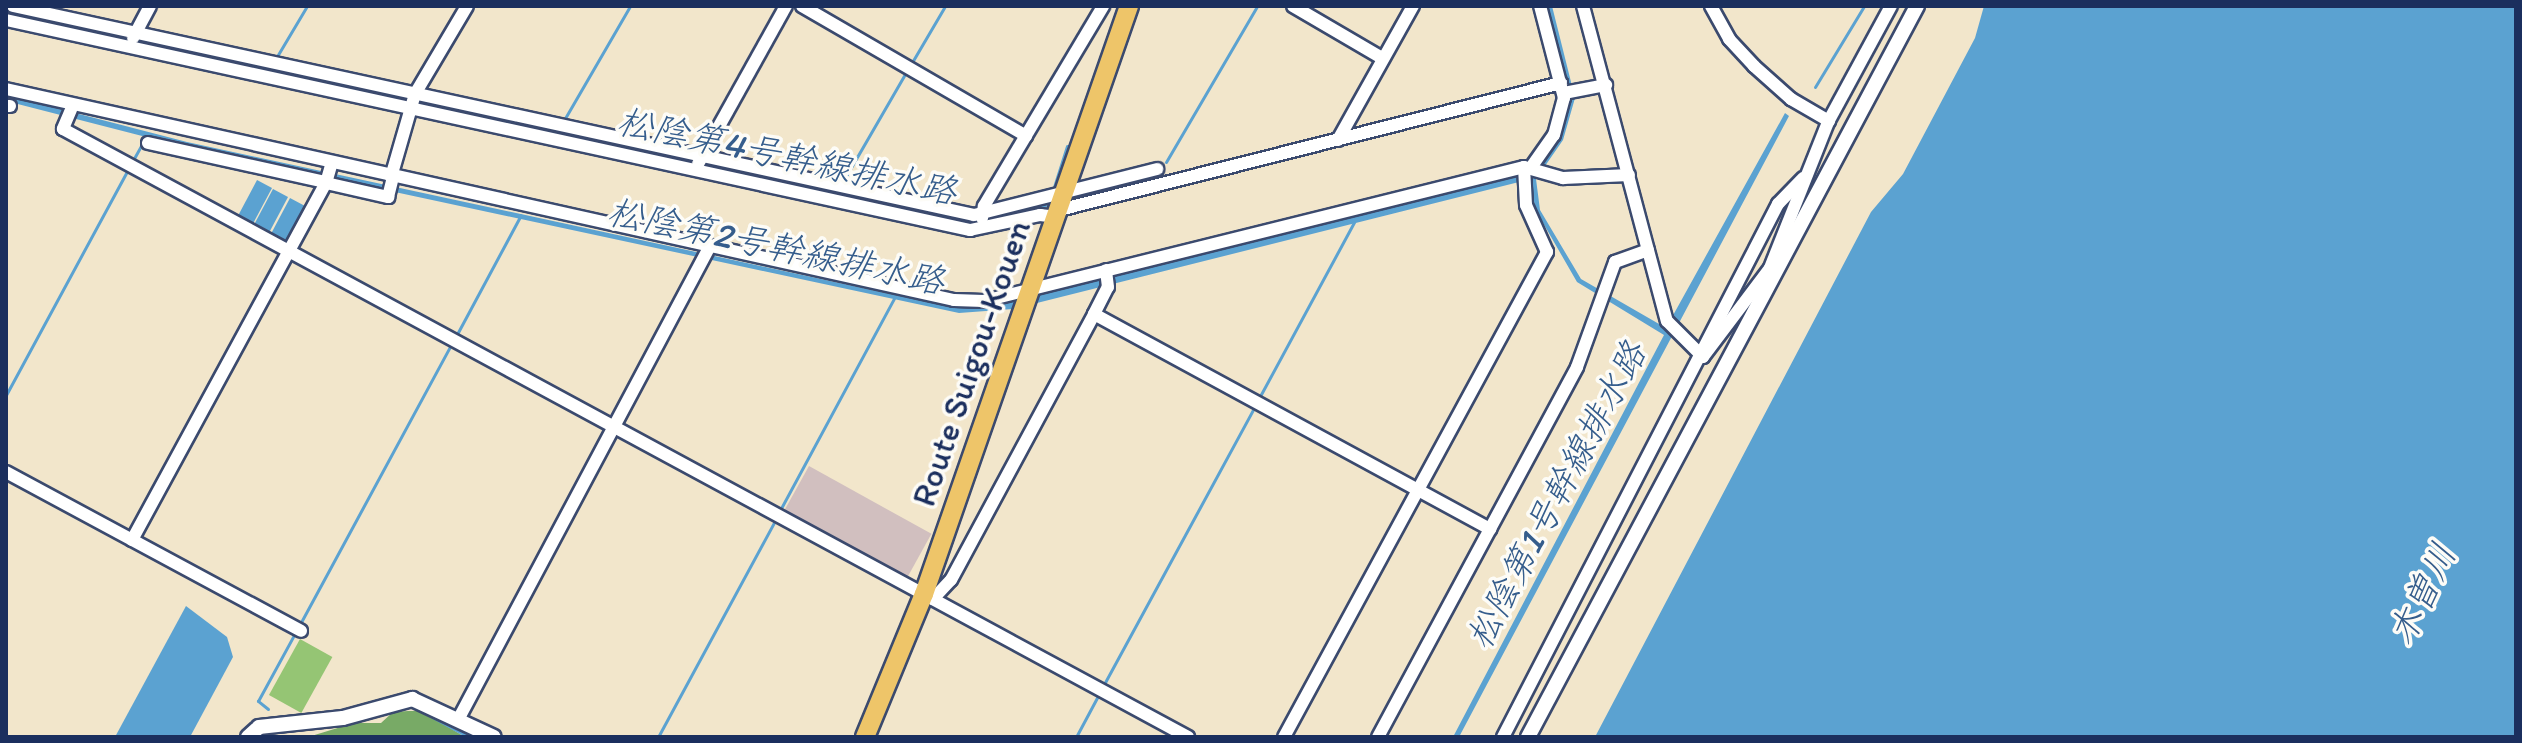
<!DOCTYPE html>
<meta charset="utf-8">
<style>
body{margin:0}
#map{position:relative;width:2522px;height:743px;overflow:hidden;background:#f2e6cb;font-family:Itim,"Klee One",sans-serif}
div>[style]{position:absolute}
.industrial>*{inset:0;background:#d1bfbf;transform-origin:0 0}
.green>*{inset:0;background:#95c574;transform-origin:0 0}
.forest>*{inset:0;background:#78aa66}
.water>*{inset:0;background:#5ba2d1;transform-origin:0 0}
.stream>*{height:3px;margin:-1.5px;padding:0 1.5px;transform-origin:1.5px;border-radius:1.5px;background:#5ba2d1}
.roads{filter:drop-shadow(2px 0 #3b4a6e) drop-shadow(-2px 0 #3b4a6e) drop-shadow(0 2px #3b4a6e) drop-shadow(0 -2px #3b4a6e)}
.minor>*{height:12px;margin:-6px;padding:0 6px;transform-origin:6px;border-radius:6px;background:#fff}
.tertiary>*{height:14px;margin:-7px;padding:0 7px;transform-origin:7px;border-radius:7px;background:#fff}
.primary>*{height:18px;margin:-9px;padding:0 9px;transform-origin:9px;border-radius:9px;background:#eec569}
span{translate:-50% -50%;white-space:nowrap;text-align:center;line-height:1.15;-webkit-text-stroke:7px #fdfcf7;paint-order:stroke}
.street-label{font-size:34px;color:#1b2f5e}
.water-label{font-size:36px;color:#355d8c;font-style:italic}
.frame{position:absolute;inset:0;border:8px solid #1b2f5e;pointer-events:none}
</style>
<div id="map">
<div class="industrial">
<i style="left:809px;top:466px;width:140px;height:55px;rotate:29deg"></i>
</div>
<div class="green">
<i style="left:300px;top:639px;width:37px;height:64px;rotate:29deg"></i>
</div>
<div class="forest">
<i style="clip-path:polygon(408px 711px,421px 711px,465px 737px,308px 737px,354px 723px,381px 723px,393px 712px)"></i>
</div>
<div class="water">
<i style="clip-path:polygon(1547px 6px,1552px 6px,1575px 98px,1563px 140px,1536px 179px,1540px 210px,1581px 279px,1666px 328px,1785px 113px,1789px 116px,1459px 737px,1453px 737px,1664px 335px,1577px 282px,1535px 209px,1531px 179px,1013px 309px,959px 313px,185px 147px,6px 101px,6px 95px,187px 142px,946px 306px,981px 308px,1533px 173px,1559px 136px,1570px 101px)"></i>
<i style="clip-path:polygon(1984px 6px,2516px 6px,2516px 737px,1595px 737px,1871px 212px,1903px 174px,1975px 38px)"></i>
<i style="left:257px;top:180px;width:17px;height:43px;rotate:28deg"></i>
<i style="left:273px;top:189px;width:17px;height:43px;rotate:28deg"></i>
<i style="left:290px;top:198px;width:17px;height:43px;rotate:28deg"></i>
<i style="clip-path:polygon(186px 606px,227px 637px,233px 657px,190px 737px,115px 737px)"></i>
</div>
<div class="stream">
<i style="left:6px;top:11px;width:312px;rotate:12.8deg"></i>
<i style="left:276px;top:58px;width:61px;rotate:-59.2deg"></i>
<i style="left:911px;top:64px;width:67px;rotate:-59.6deg"></i>
<i style="left:1815px;top:87px;width:95px;rotate:-58.8deg"></i>
<i style="left:564px;top:120px;width:132px;rotate:-59.9deg"></i>
<i style="left:556px;top:134px;width:141px;rotate:11.9deg"></i>
<i style="left:132px;top:162px;width:31px;rotate:-61deg"></i>
<i style="left:1166px;top:162px;width:181px;rotate:-59.7deg"></i>
<i style="left:701px;top:164px;width:284px;rotate:11.6deg"></i>
<i style="left:842px;top:183px;width:128px;rotate:-60deg"></i>
<i style="left:1054px;top:187px;width:43px;rotate:-72.4deg"></i>
<i style="left:1068px;top:199px;width:129px;rotate:-13deg"></i>
<i style="left:987px;top:219px;width:68px;rotate:-13.6deg"></i>
<i style="left:456px;top:336px;width:137px;rotate:-61.8deg"></i>
<i style="left:6px;top:395px;width:257px;rotate:-61.6deg"></i>
<i style="left:1259px;top:398px;width:200px;rotate:-61.6deg"></i>
<i style="left:1500px;top:497px;width:86px;rotate:-61.7deg"></i>
<i style="left:779px;top:512px;width:244px;rotate:-61.7deg"></i>
<i style="left:1449px;top:591px;width:57px;rotate:-61.6deg"></i>
<i style="left:300px;top:624px;width:319px;rotate:-61.6deg"></i>
<i style="left:1411px;top:661px;width:61px;rotate:-61.8deg"></i>
<i style="left:1103px;top:686px;width:319px;rotate:-61.5deg"></i>
<i style="left:268px;top:709px;width:13px;rotate:-141deg"></i>
<i style="left:258px;top:701px;width:77px;rotate:-61.4deg"></i>
<i style="left:425px;top:713px;width:50px;rotate:28.6deg"></i>
<i style="left:658px;top:737px;width:248px;rotate:-61.6deg"></i>
<i style="left:1076px;top:737px;width:49px;rotate:-61.9deg"></i>
<i style="left:1370px;top:737px;width:80px;rotate:-61.5deg"></i>
</div>
<div class="roads">
<div class="minor">
<i style="left:13px;top:6px;width:983px;rotate:12.27deg"></i>
<i style="left:974px;top:215px;width:189px;rotate:-14.1deg"></i>
<i style="left:802px;top:6px;width:259px;rotate:30.1deg"></i>
<i style="left:1293px;top:6px;width:103px;rotate:30.3deg"></i>
<i style="left:1583px;top:6px;width:326px;rotate:75.1deg"></i>
<i style="left:1667px;top:321px;width:51px;rotate:45deg"></i>
<i style="left:1703px;top:357px;width:111px;rotate:-53deg"></i>
<i style="left:1770px;top:268px;width:157px;rotate:-68.3deg"></i>
<i style="left:1828px;top:122px;width:132px;rotate:-61.5deg"></i>
<i style="left:1711px;top:6px;width:38px;rotate:61deg"></i>
<i style="left:1729px;top:39px;width:37px;rotate:47deg"></i>
<i style="left:1754px;top:66px;width:50px;rotate:41.7deg"></i>
<i style="left:1791px;top:99px;width:44px;rotate:30.1deg"></i>
<i style="left:6px;top:20px;width:987px;rotate:12.29deg"></i>
<i style="left:970px;top:230px;width:72px;rotate:-12.1deg"></i>
<i style="left:1040px;top:215px;width:17px;rotate:7deg"></i>
<i style="left:133px;top:38px;width:36px;rotate:-62deg"></i>
<i style="left:6px;top:89px;width:971px;rotate:12.55deg"></i>
<i style="left:954px;top:300px;width:30px;rotate:2deg"></i>
<i style="left:984px;top:301px;width:556px;rotate:-13.94deg"></i>
<i style="left:1524px;top:167px;width:41px;rotate:15.8deg"></i>
<i style="left:1563px;top:178px;width:66px;rotate:-2.6deg"></i>
<i style="left:1564px;top:93px;width:43px;rotate:-10.8deg"></i>
<i style="left:73px;top:105px;width:26px;rotate:113deg"></i>
<i style="left:63px;top:129px;width:1279px;rotate:28.39deg"></i>
<i style="left:6px;top:106px;width:4px"></i>
<i style="left:1338px;top:140px;width:154px;rotate:-60.8deg"></i>
<i style="left:148px;top:143px;width:182px;rotate:12.4deg"></i>
<i style="left:698px;top:164px;width:181px;rotate:-60.9deg"></i>
<i style="left:1532px;top:166px;width:38px;rotate:-55deg"></i>
<i style="left:1554px;top:135px;width:38px;rotate:-75deg"></i>
<i style="left:1564px;top:98px;width:95px;rotate:-104.6deg"></i>
<i style="left:391px;top:177px;width:86px;rotate:-73.9deg"></i>
<i style="left:415px;top:94px;width:102px;rotate:-59.4deg"></i>
<i style="left:326px;top:183px;width:64px;rotate:12.7deg"></i>
<i style="left:388px;top:197px;width:21px;rotate:-76deg"></i>
<i style="left:1059px;top:210px;width:518px;rotate:-14.2deg"></i>
<i style="left:982px;top:218px;width:12px;rotate:-81deg"></i>
<i style="left:984px;top:206px;width:233px;rotate:-59.2deg"></i>
<i style="left:1094px;top:314px;width:451px;rotate:28.5deg"></i>
<i style="left:6px;top:472px;width:335px;rotate:28.3deg"></i>
<i style="left:132px;top:540px;width:406px;rotate:-61.5deg"></i>
<i style="left:326px;top:183px;width:19px;rotate:-74deg"></i>
<i style="left:933px;top:599px;width:26px;rotate:-47deg"></i>
<i style="left:951px;top:580px;width:302px;rotate:-61.7deg"></i>
<i style="left:1094px;top:314px;width:30px;rotate:-63deg"></i>
<i style="left:1108px;top:287px;width:17px;rotate:-97deg"></i>
<i style="left:459px;top:718px;width:535px;rotate:-62deg"></i>
<i style="left:1284px;top:737px;width:552px;rotate:-61.53deg"></i>
<i style="left:1547px;top:252px;width:51px;rotate:-114.1deg"></i>
<i style="left:1526px;top:205px;width:38px;rotate:-93deg"></i>
<i style="left:1378px;top:737px;width:420px;rotate:-61.7deg"></i>
<i style="left:1577px;top:367px;width:112px;rotate:-70.1deg"></i>
<i style="left:1615px;top:262px;width:35px;rotate:-20deg"></i>
<i style="left:1503px;top:737px;width:600px;rotate:-62.71deg"></i>
<i style="left:1778px;top:204px;width:36px;rotate:-46deg"></i>
</div>
<div class="tertiary">
<i style="left:248px;top:737px;width:15px;rotate:-42deg"></i>
<i style="left:259px;top:727px;width:84px;rotate:-6.1deg"></i>
<i style="left:343px;top:718px;width:72px;rotate:-15.4deg"></i>
<i style="left:412px;top:699px;width:90px;rotate:24.9deg"></i>
<i style="left:1528px;top:737px;width:828px;rotate:-61.98deg"></i>
</div>
<div class="primary">
<i style="left:865px;top:737px;width:155px;rotate:-67.6deg"></i>
<i style="left:924px;top:594px;width:623px;rotate:-70.78deg"></i>
</div>
</div>
<div class="street-label">
<span style="left:971px;top:363px;rotate:-71deg">Route Suigou-Kouen</span>
</div>
<div class="water-label">
<span style="left:787px;top:156px;rotate:12deg">松陰第4号幹線排水路</span>
<span style="left:776px;top:246px;rotate:12deg">松陰第2号幹線排水路</span>
<span style="left:1556px;top:495px;rotate:-62deg">松陰第1号幹線排水路</span>
<span style="left:2422px;top:594px;rotate:-64deg">木曽川</span>
</div>
<div class="frame"></div>
</div>
